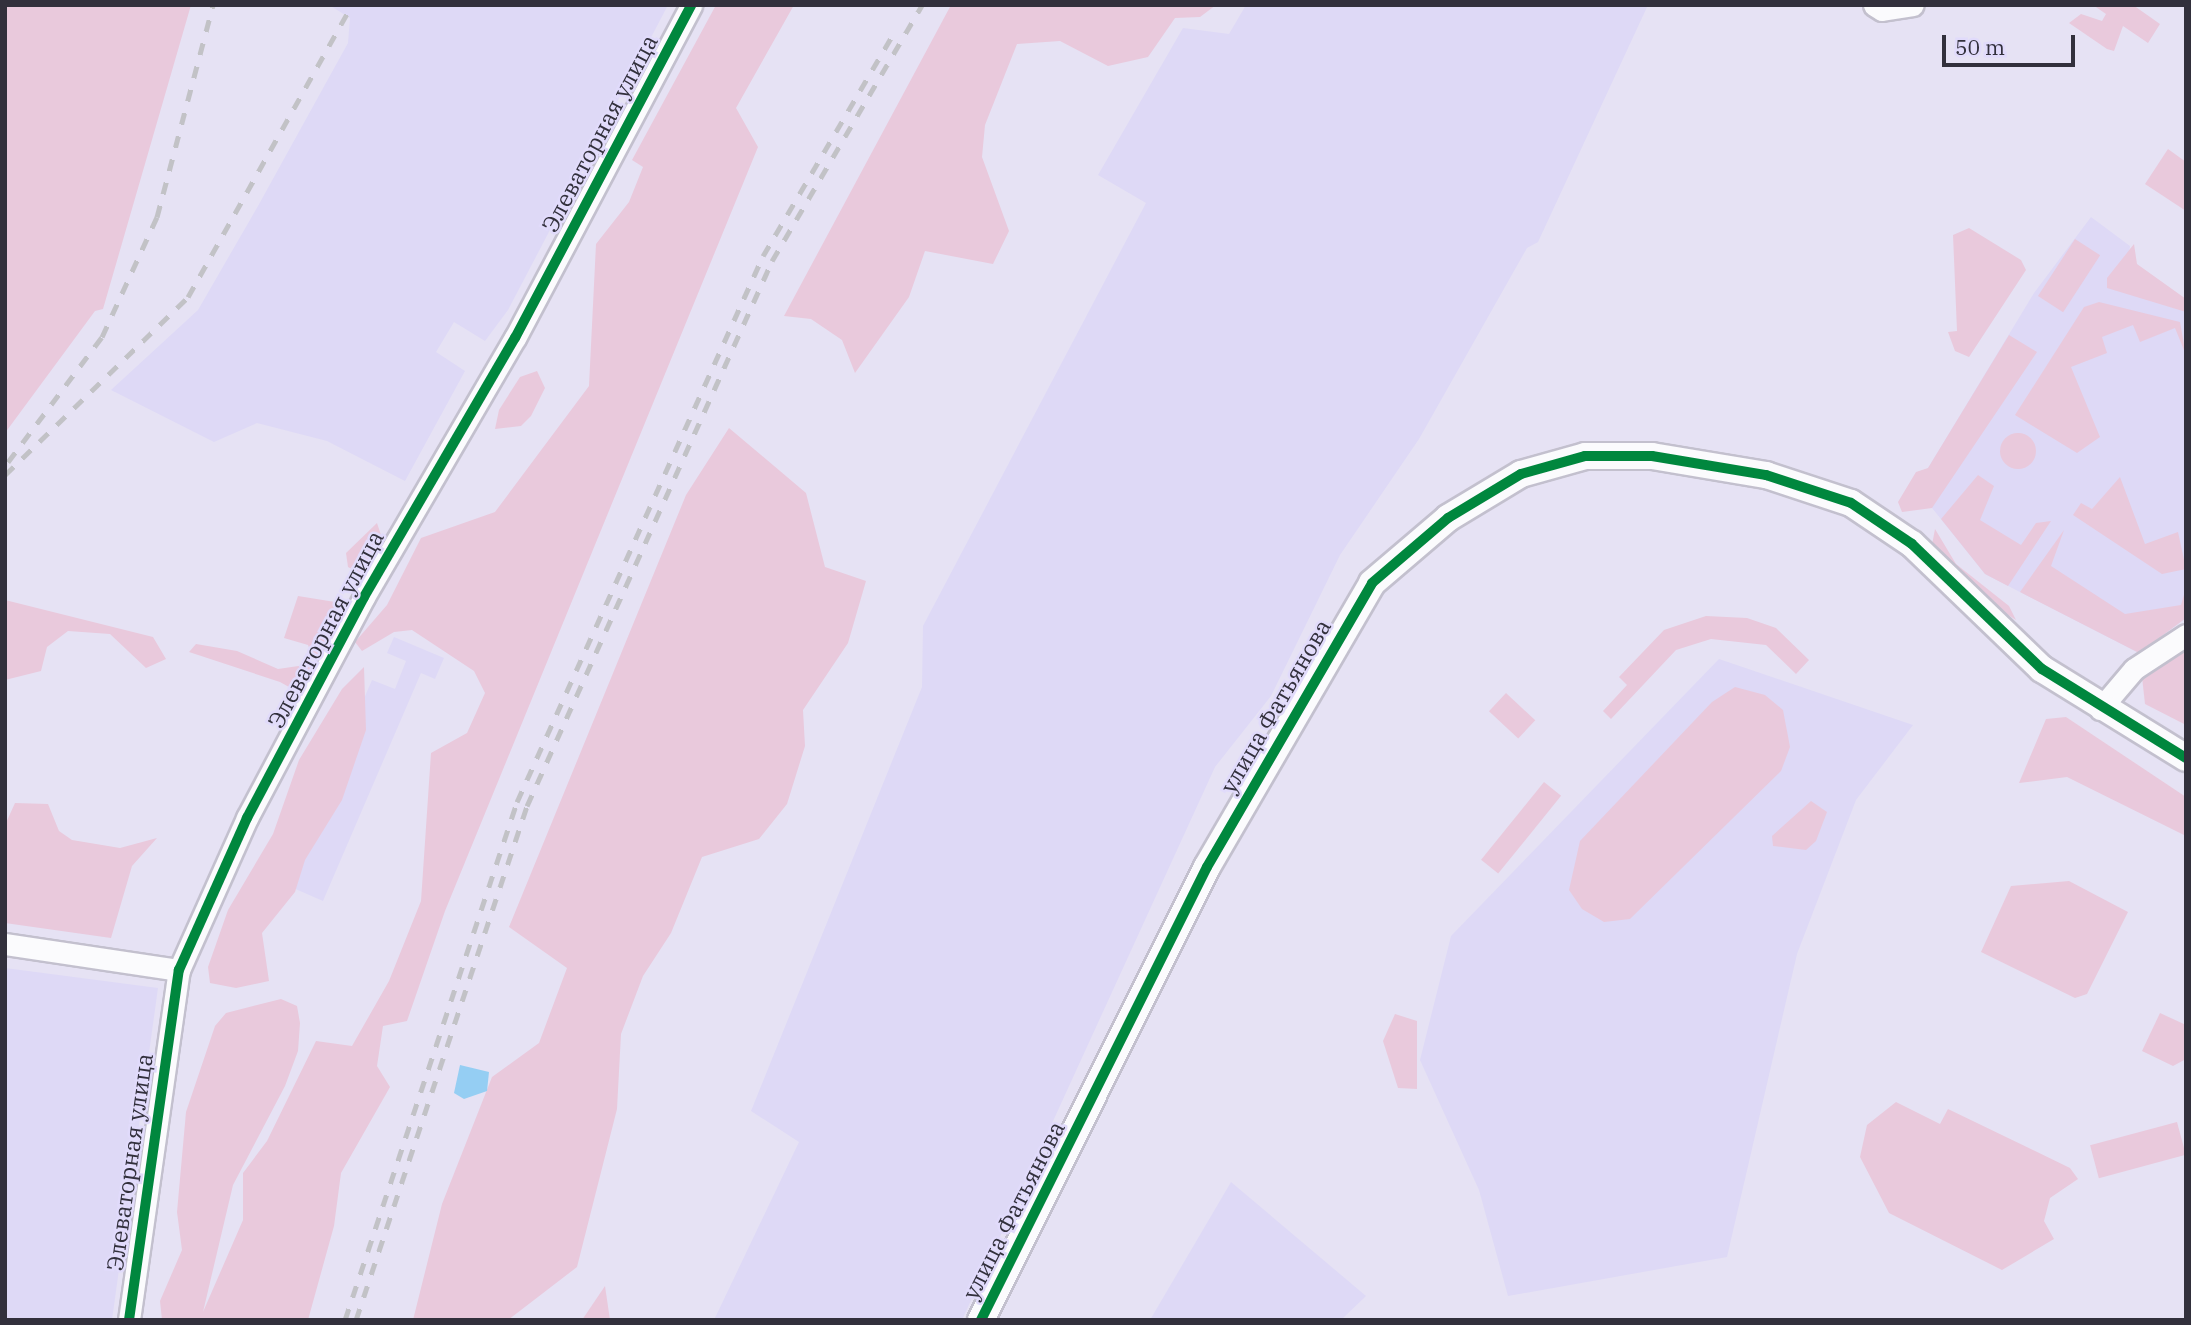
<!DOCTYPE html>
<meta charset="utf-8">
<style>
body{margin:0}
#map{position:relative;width:2191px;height:1325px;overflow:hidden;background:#e6e2f4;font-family:"IBM Plex Serif",serif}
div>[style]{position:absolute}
.built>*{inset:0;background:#ded9f6}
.green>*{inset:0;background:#e9c9dc;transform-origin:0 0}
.round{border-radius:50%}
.water>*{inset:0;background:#95cef3}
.roads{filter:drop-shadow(2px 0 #c3c0ce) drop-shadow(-2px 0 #c3c0ce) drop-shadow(0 2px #c3c0ce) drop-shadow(0 -2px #c3c0ce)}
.minor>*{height:21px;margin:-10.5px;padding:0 10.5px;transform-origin:10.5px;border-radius:10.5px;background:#fbfbfd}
.tertiary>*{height:26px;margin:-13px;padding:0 13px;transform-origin:13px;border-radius:13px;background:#fbfbfd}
.rail>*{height:5px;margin-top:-2.5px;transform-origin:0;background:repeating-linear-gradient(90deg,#c2c2c6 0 12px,transparent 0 24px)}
.cycleway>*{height:10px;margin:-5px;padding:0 5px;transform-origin:5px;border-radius:5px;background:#00873e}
span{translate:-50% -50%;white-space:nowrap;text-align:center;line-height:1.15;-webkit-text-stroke:5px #e1dbfb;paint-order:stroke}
.street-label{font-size:23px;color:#32303c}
.frame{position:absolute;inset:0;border:7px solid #32303c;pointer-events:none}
.scale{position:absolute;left:1942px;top:35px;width:133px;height:32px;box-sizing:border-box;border:4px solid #32303c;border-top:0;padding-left:9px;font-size:21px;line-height:24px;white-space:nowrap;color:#32303c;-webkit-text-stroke:5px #e1dbfb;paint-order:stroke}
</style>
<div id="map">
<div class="built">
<i style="clip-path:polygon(329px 5px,668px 5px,508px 310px,485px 341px,454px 322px,436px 352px,465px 371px,405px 481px,327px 441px,257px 423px,214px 442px,111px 390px,198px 310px,258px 206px,348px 43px,350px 18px)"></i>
<i style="clip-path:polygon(1246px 5px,1648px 5px,1538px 242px,1527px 248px,1419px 439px,1340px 555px,1271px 696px,1215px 767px,962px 1320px,714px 1320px,799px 1142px,751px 1111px,922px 687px,923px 626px,1146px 203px,1098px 175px,1183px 28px,1229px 34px)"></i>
<i style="clip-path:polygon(2091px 217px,2130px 246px,2127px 269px,2186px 305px,2186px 618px,2139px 653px,1985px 574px,1916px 488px,2034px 293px)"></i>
<i style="clip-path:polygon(394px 637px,444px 658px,435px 679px,421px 673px,323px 901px,284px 884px,372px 680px,395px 689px,406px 661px,387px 653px)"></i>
<i style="clip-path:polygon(1719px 659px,1913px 725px,1856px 800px,1797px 954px,1727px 1257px,1508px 1296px,1479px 1190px,1420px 1060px,1451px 936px)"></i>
<i style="clip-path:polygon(5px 968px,158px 988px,112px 1320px,5px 1320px)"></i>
<i style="clip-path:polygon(1231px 1182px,1366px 1296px,1341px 1320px,1150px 1320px)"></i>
</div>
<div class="green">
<i style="clip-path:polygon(5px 5px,191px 5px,103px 309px,95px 311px,5px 433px)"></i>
<i style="clip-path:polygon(716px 5px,794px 5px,736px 108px,758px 147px,445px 911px,407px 1021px,383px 1026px,377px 1066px,390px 1087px,341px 1173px,334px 1226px,308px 1320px,162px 1320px,160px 1301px,182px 1250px,177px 1212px,186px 1112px,215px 1026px,226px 1013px,281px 999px,297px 1006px,300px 1023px,298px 1051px,285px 1086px,233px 1185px,203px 1312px,243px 1220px,243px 1173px,267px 1141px,316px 1041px,352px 1046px,389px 981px,421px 901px,431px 753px,467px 733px,485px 693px,474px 671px,412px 630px,394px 632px,362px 651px,355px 642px,387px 605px,421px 538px,495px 512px,589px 386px,596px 244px,629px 202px,643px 167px,632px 160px)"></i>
<i style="clip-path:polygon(951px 5px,1216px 5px,1200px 17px,1175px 18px,1148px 57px,1108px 66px,1060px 41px,1017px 44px,985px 125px,982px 157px,1009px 231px,993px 264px,925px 251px,909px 297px,855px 373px,842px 340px,811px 319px,784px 316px)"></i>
<i style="clip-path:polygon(2093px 5px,2133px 5px,2160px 24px,2148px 43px,2123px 26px,2114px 51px,2107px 49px,2069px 23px,2081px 14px,2102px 21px,2106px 14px)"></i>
<i style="clip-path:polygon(2168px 149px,2186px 162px,2186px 211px,2145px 184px)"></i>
<i style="clip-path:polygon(1969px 228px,2021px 260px,2026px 270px,1969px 357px,1955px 351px,1948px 332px,1957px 331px,1953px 235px)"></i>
<i style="left:2075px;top:239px;width:30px;height:68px;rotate:33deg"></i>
<i style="clip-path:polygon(2134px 244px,2137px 264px,2186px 299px,2186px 312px,2107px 288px,2107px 278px)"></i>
<i style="clip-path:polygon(2099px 302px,2180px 322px,2186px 355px,2175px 328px,2140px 342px,2133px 325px,2102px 337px,2107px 353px,2071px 367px,2100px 437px,2077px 453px,2015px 415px,2084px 307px)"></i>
<i style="clip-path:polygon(2009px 335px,2037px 352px,1932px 508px,1902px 512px,1898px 502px,1916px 472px,1928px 468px)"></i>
<i style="clip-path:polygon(537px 371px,545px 388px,531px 416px,521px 426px,495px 429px,499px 410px,520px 377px)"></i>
<i style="clip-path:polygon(729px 428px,806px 493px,825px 567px,866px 581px,848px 643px,803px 710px,805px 746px,787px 804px,759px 839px,702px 857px,671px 933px,643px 976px,621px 1034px,617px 1109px,577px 1267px,508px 1320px,413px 1320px,442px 1204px,492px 1077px,539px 1043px,567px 968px,509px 927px,686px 495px)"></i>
<i class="round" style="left:2000px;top:433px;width:36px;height:36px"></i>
<i style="clip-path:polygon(1978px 475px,1994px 486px,1980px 520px,2021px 545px,2036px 523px,2051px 521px,2008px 586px,1985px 574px,1941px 519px)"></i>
<i style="clip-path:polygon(2120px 477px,2145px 544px,2178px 532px,2186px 569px,2162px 574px,2073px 515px,2081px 503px,2092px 509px)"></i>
<i style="clip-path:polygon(377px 523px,387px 553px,359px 573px,348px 567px,346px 553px)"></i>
<i style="clip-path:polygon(1935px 529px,1956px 564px,2009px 606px,2016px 620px,1978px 595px,1931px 550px)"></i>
<i style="clip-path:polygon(2064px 530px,2051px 566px,2125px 614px,2181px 605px,2186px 588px,2186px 618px,2139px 653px,2020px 592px)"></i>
<i style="clip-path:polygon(298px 596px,335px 602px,326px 654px,312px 655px,308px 645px,284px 638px)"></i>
<i style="clip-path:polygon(5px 600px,153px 637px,166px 659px,146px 668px,110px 634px,68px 631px,47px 647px,41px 671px,5px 680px)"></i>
<i style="clip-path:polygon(1706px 616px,1747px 618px,1776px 628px,1809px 660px,1796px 674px,1766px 645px,1711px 639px,1676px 650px,1611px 719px,1603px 711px,1627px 685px,1619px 677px,1664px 630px)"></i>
<i style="clip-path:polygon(196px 644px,237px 651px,278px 669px,312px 664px,314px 682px,300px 715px,284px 713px,289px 687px,280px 682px,189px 652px)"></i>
<i style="clip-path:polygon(2186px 646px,2186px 725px,2145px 704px,2142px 677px)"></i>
<i style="clip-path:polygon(364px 667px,366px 730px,342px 800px,305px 860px,295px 892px,262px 933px,269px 981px,236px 988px,210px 983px,208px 967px,228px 910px,273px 834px,299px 760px,342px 689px)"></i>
<i style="clip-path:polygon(1735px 687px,1765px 695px,1783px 710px,1790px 747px,1781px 771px,1630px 919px,1604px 922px,1582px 909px,1569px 890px,1580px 841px,1712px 702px)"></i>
<i style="left:1506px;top:693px;width:40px;height:25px;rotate:43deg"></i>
<i style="clip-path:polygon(2066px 717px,2186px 797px,2186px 836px,2067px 777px,2019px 783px,2046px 719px)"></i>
<i style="left:1544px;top:782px;width:22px;height:100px;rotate:39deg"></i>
<i style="clip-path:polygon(1811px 801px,1827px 812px,1816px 841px,1806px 850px,1773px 846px,1772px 836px)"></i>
<i style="clip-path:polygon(15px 803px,48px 804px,59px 831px,72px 840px,120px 848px,157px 838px,132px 866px,111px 938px,5px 923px,5px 825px)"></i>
<i style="clip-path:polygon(2069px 881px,2128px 912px,2087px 994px,2075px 998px,1981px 952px,2011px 886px)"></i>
<i style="clip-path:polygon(2160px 1013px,2186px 1025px,2186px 1059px,2173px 1066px,2142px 1051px)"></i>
<i style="clip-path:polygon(1395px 1014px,1417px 1021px,1417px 1089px,1398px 1088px,1383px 1041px)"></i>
<i style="clip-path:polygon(1896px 1102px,1940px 1124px,1948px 1109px,2070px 1168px,2078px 1179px,2050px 1198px,2044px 1221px,2054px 1239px,2002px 1270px,1889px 1213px,1860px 1157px,1867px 1125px)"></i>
<i style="left:2177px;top:1122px;width:34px;height:90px;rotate:75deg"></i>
<i style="clip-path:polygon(605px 1286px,610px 1320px,582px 1320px)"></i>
</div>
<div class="water">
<i style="clip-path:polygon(460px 1065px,489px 1072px,487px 1091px,464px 1099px,454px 1093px)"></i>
</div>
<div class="roads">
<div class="minor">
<i style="left:1874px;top:5px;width:9px;rotate:32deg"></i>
<i style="left:1882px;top:10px;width:31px;rotate:-9deg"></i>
<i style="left:2100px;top:709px;width:52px;rotate:-49.6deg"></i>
<i style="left:2134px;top:669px;width:62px;rotate:-33.2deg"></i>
<i style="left:5px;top:944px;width:176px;rotate:8.5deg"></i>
<i style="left:129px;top:1320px;width:354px;rotate:-81.9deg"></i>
<i style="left:179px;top:970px;width:167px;rotate:-65.9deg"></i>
<i style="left:247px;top:818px;width:250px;rotate:-62.1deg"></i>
<i style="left:364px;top:597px;width:300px;rotate:-59.8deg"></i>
<i style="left:515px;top:338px;width:377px;rotate:-62.1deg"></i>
</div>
<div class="tertiary">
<i style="left:981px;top:1320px;width:506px;rotate:-63.49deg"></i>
<i style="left:1207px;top:867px;width:328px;rotate:-59.8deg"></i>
<i style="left:1372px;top:583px;width:100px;rotate:-40.5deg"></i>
<i style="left:1448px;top:518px;width:85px;rotate:-31.1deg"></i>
<i style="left:1521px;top:474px;width:66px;rotate:-15.7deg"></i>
<i style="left:1585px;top:456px;width:67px"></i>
<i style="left:1652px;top:456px;width:116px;rotate:9.5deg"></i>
<i style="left:1766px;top:475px;width:89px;rotate:18.2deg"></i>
<i style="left:1851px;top:503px;width:73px;rotate:33.9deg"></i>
<i style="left:1912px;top:544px;width:180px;rotate:43.9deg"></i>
<i style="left:2042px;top:669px;width:169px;rotate:31.7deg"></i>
</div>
</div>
<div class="rail">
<i style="left:8px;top:462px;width:156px;rotate:-53.1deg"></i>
<i style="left:102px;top:337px;width:132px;rotate:-65.4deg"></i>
<i style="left:157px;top:217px;width:219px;rotate:-75.2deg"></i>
<i style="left:5px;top:475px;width:255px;rotate:-44.2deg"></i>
<i style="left:188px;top:297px;width:335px;rotate:-60.7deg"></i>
<i style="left:345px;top:1320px;width:546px;rotate:-71.63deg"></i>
<i style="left:517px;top:802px;width:599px;rotate:-65.75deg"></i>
<i style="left:763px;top:256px;width:263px;rotate:-59.6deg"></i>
<i style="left:356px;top:1320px;width:542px;rotate:-71.6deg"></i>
<i style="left:527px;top:806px;width:598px;rotate:-65.79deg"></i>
<i style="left:772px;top:261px;width:297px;rotate:-59.6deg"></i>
</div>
<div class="cycleway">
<i style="left:129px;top:1320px;width:354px;rotate:-81.9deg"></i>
<i style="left:179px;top:970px;width:167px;rotate:-65.9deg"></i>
<i style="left:247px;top:818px;width:250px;rotate:-62.1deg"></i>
<i style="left:364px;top:597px;width:300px;rotate:-59.8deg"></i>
<i style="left:515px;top:338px;width:377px;rotate:-62.1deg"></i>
<i style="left:981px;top:1320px;width:506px;rotate:-63.49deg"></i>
<i style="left:1207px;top:867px;width:328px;rotate:-59.8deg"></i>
<i style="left:1372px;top:583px;width:100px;rotate:-40.5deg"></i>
<i style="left:1448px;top:518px;width:85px;rotate:-31.1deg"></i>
<i style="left:1521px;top:474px;width:66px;rotate:-15.7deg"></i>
<i style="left:1585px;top:456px;width:67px"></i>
<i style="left:1652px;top:456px;width:116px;rotate:9.5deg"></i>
<i style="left:1766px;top:475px;width:89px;rotate:18.2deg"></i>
<i style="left:1851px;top:503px;width:73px;rotate:33.9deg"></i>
<i style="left:1912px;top:544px;width:180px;rotate:43.9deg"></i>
<i style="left:2042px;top:669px;width:169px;rotate:31.7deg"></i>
</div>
<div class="street-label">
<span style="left:599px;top:133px;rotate:-62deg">Элеваторная улица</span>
<span style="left:325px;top:629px;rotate:-62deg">Элеваторная улица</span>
<span style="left:1275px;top:706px;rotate:-60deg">улица Фатьянова</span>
<span style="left:129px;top:1162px;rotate:-82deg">Элеваторная улица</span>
<span style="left:1013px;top:1210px;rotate:-63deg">улица Фатьянова</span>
</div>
<div class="frame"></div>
<div class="scale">50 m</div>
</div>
